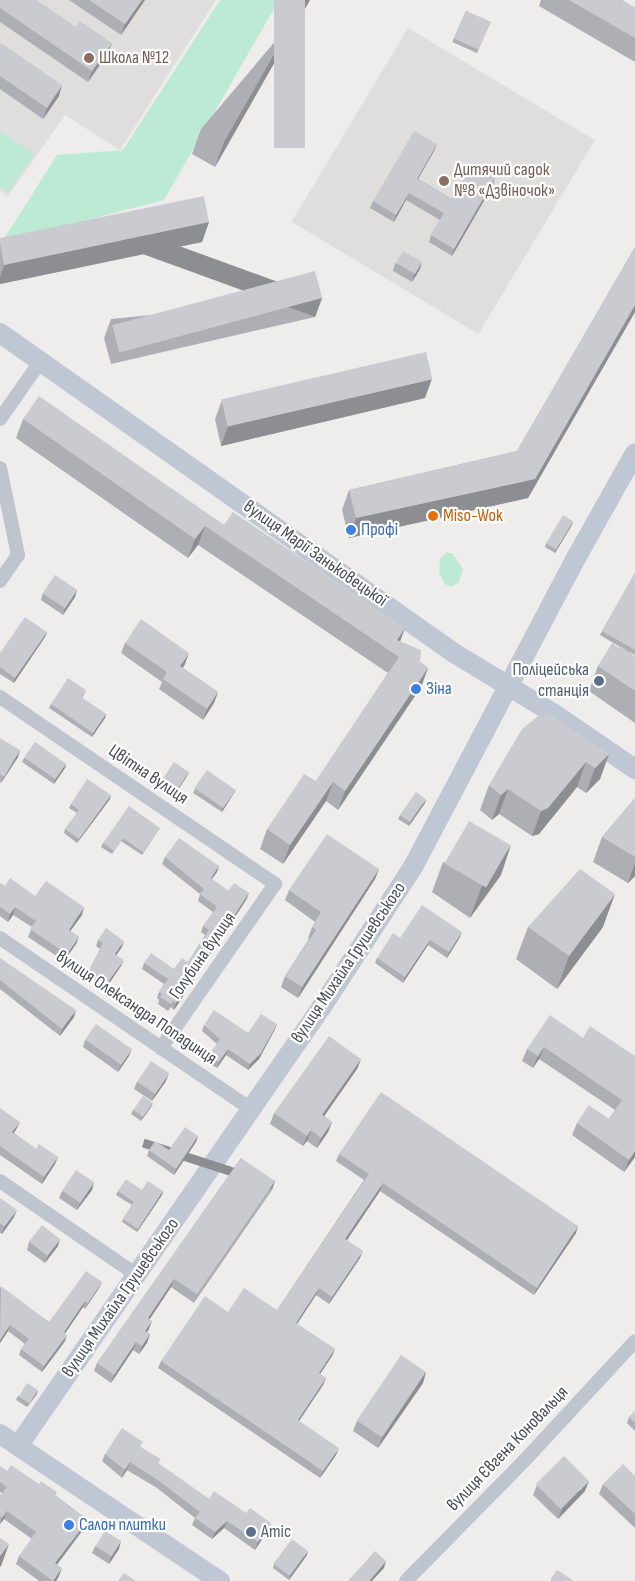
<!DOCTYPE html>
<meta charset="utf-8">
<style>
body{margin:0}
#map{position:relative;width:635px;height:1581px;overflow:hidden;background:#efedec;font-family:"Sofia Sans Condensed",sans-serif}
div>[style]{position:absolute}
.education>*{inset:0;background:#e0dedd;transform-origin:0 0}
.green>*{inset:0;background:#bdead4}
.street>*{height:14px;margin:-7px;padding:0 7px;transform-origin:7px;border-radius:7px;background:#bec5ce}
.secondary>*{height:20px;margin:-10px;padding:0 10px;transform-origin:10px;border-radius:10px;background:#c0c7d4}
.wall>*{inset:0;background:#aeafb4;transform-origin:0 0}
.shaded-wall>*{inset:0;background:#8d8e92;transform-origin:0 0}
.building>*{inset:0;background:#cacbd1;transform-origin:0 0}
.dots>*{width:14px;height:14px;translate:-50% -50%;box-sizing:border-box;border:2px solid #fff;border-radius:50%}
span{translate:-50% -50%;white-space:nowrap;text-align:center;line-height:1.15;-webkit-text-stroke:4.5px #fff;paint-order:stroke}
.education-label{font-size:18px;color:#785e54}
.left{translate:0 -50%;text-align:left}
.food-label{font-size:18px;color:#c56008}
.shop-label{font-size:18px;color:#366cbe}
.street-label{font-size:18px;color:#464d58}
.service-label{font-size:18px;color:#4e5e75}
.right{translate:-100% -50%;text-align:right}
</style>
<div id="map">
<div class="education">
<i style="clip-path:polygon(0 0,216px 0,120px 150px,65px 115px,8px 196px,0 190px)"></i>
<i style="left:408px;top:28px;width:218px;height:226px;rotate:31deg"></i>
</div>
<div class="green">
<i style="clip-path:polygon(220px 0,279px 0,164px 200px,2px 242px,57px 155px,123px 150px)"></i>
<i style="clip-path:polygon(0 131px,34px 154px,8px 192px,0 187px)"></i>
<i style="clip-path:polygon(446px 553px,452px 553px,463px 569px,459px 582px,451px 587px,445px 584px,439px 573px,440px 559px)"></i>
</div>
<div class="street">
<i style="left:0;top:419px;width:70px;rotate:-54.9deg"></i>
<i style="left:0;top:468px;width:89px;rotate:78.3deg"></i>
<i style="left:18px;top:555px;width:32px;rotate:125deg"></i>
<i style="left:0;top:697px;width:333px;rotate:34.2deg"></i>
<i style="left:275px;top:884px;width:200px;rotate:124.8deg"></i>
<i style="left:0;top:938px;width:304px;rotate:34.3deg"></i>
<i style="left:0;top:1181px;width:166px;rotate:34.5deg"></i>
<i style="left:406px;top:1581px;width:168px;rotate:-45.5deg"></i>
<i style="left:524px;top:1461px;width:163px;rotate:-47.2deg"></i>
</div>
<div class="secondary">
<i style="left:0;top:333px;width:555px;rotate:35.18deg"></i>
<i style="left:454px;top:653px;width:119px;rotate:31.3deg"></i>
<i style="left:556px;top:715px;width:96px;rotate:34.4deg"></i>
<i style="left:0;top:1434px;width:265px;rotate:33.8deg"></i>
<i style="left:18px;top:1446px;width:533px;rotate:-55.33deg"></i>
<i style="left:321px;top:1008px;width:168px;rotate:-56.9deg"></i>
<i style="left:413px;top:867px;width:349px;rotate:-62.2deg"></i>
<i style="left:576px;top:558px;width:120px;rotate:-60.7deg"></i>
</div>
<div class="wall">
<i style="clip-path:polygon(0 0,108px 53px,88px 82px,0 22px)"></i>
<i style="clip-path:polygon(69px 0,145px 0,121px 35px)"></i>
<i style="clip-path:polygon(310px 0,215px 167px,192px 154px,201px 129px)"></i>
<i style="clip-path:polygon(541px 0,622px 0,635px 8px,635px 62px,539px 6px)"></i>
<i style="left:466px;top:11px;width:27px;height:34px;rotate:24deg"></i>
<i style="clip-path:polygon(0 45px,59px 96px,43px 119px,0 89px)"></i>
<i style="clip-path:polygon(437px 144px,434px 151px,418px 179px,452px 199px,493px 185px,452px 256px,429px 242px,431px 235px,440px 220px,406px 200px,394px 222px,370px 208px,373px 201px)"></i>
<i style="clip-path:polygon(209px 222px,202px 242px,0 284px,0 238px)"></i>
<i style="clip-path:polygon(635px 247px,635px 312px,528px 498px,349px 538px,342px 510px,349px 490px,517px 451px)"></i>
<i style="clip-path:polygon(395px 263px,420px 269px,412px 282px,393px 271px)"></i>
<i style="clip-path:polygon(322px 298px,315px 317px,111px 364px,104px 338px,111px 319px)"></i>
<i style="clip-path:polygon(425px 398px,221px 446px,215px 419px,222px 400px)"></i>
<i style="clip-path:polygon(23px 419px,224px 525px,405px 628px,400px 641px,420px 662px,428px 668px,421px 687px,338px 810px,326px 801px,283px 864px,260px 849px,267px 829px,316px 781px,388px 673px,198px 545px,188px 558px,16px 438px)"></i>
<i style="clip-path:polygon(572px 525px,555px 553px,545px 547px,546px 543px)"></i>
<i style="clip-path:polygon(635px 573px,635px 655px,628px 651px,635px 657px,635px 723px,589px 691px,598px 666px,620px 647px,600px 635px,602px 631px)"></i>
<i style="clip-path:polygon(77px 590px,75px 597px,63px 615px,41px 600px,43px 593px)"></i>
<i style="clip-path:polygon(47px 632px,45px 637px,14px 683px,0 674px,0 653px)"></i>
<i style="clip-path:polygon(125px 643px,185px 664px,183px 668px,218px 692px,214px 703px,203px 720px,159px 689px,162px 682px,121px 653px)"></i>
<i style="clip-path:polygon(86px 690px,82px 698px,106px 714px,105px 718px,92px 737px,49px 708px,51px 704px)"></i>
<i style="clip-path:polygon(0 738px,18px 757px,1px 783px,0 782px)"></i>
<i style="clip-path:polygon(609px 754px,600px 779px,586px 793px,577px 787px,539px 834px,532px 836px,499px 814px,492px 820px,480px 810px,489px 785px)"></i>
<i style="clip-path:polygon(24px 758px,66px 764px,65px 768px,54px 784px,22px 762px)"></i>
<i style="clip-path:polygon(189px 772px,187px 776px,174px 796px,159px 786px,160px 783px)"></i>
<i style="clip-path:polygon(195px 789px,236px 790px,234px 793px,222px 812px,193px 793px)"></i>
<i style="clip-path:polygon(635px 798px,635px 876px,628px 883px,593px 862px,602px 837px)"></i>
<i style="clip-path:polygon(110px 799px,77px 843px,64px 833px,65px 829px,77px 813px,69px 808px,71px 804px)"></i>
<i style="clip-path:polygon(425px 803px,409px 826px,398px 819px,400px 815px)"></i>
<i style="clip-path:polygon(160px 828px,142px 855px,121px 841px,112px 854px,101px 847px,103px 843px)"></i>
<i style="clip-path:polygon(165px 857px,219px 866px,217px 872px,212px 879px,228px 891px,249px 893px,246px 900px,174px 1010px,171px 1007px,168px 1011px,158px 1004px,159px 1000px,157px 998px,159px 992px,164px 984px,142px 969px,144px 963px,174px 969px,188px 962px,205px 935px,201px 932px,203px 926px,213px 912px,198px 901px,200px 894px,162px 864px)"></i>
<i style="clip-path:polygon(443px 862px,501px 875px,470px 918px,432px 892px)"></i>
<i style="clip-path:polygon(379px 869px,375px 879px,298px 998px,281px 987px,285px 976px,309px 939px,308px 938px,312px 927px,315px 922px,285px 900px,289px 890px)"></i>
<i style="clip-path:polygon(0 883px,5px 886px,35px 896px,82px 915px,70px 931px,79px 937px,76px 944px,64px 961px,28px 937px,32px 927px,13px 915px,8px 922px,0 916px)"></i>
<i style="clip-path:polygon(528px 927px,603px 927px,557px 989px,516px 959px)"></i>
<i style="clip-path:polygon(460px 937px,447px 958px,428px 945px,403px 983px,375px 963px,377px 958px,400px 938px)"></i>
<i style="clip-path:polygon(98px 940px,122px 947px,116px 955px,121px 966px,106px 988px,88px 976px,90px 969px,100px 949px,96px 946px)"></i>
<i style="clip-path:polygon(0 958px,74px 1017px,60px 1036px,0 989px)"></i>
<i style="clip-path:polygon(277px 1024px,274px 1031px,259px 1059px,248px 1070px,226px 1055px,217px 1068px,207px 1062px,209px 1055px,217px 1044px,202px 1031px,204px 1025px,248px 1033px)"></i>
<i style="clip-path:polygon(583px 1038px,635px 1056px,635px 1157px,624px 1172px,572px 1135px,577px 1123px,609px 1119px,615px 1110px,539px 1059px,533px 1068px,522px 1061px,527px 1049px)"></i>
<i style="clip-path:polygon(85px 1040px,129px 1056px,118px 1072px,83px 1047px)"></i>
<i style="clip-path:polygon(361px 1059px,357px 1069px,324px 1116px,332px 1122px,328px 1132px,317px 1148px,307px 1141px,303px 1146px,270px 1124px,274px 1113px)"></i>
<i style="clip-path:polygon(166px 1081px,152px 1101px,134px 1089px,137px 1082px)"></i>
<i style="clip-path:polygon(153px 1103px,151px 1107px,141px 1121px,131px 1114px,133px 1110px)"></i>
<i style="clip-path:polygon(0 1108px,17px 1128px,14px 1133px,36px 1149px,58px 1157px,55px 1164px,42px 1184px,0 1155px)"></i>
<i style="clip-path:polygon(198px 1136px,196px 1142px,174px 1175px,147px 1156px,149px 1150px,169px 1150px)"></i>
<i style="clip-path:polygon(339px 1154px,576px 1233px,534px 1295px,380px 1191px,347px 1240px,360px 1258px,329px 1304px,316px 1295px,297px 1324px,335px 1349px,332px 1356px,320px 1374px,326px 1378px,323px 1385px,299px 1421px,336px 1455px,320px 1478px,158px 1368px,161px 1361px,228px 1312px,277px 1310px,364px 1180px,336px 1161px)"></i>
<i style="clip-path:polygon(241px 1158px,272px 1190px,194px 1303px,171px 1287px,150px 1319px,149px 1329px,147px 1332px,150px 1334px,147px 1343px,139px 1354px,133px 1350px,111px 1383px,94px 1371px,97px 1363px)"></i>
<i style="clip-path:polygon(92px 1190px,77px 1210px,59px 1198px,62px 1191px)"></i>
<i style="clip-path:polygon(142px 1190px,163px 1191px,162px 1195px,137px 1232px,122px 1222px,123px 1219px,132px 1205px,116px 1195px,118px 1191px)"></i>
<i style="clip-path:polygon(0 1198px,14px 1217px,2px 1234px,0 1233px)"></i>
<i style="clip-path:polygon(29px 1242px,58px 1246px,45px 1263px,27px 1250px)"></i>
<i style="clip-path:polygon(102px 1282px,99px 1288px,85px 1309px,83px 1307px,65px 1333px,65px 1341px,42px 1372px,19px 1355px,21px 1349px,25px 1344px,8px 1331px,0 1343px,0 1287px,49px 1322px)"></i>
<i style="clip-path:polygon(426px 1372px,423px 1383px,378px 1448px,353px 1431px,357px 1421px)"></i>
<i style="clip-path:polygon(37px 1394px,27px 1407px,16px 1400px,18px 1396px)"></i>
<i style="clip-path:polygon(635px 1411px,635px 1431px,627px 1423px,629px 1417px)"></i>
<i style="clip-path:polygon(141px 1447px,159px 1464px,209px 1499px,268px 1530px,255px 1550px,224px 1528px,212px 1539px,192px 1525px,195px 1518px,157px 1488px,127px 1470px,122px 1478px,102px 1461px,105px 1454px)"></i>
<i style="clip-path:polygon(0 1466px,7px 1471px,56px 1496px,88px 1520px,85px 1527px,57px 1565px,59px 1576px,56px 1581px,39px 1581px,16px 1564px,19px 1556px,32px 1539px,4px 1519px,0 1524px,0 1496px,2px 1493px,0 1492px)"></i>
<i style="clip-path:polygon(635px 1476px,635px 1528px,599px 1494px,603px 1484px)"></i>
<i style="clip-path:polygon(537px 1485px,585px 1491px,558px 1519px,533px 1495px)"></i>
<i style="clip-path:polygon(95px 1546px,119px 1549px,109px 1564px,92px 1553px)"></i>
<i style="clip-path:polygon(307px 1555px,289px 1580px,273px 1568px,274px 1564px)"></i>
</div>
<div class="shaded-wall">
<i style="clip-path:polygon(142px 0,145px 0,121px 35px,125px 24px)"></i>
<i style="clip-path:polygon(305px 0,310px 0,215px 167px,224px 142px)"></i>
<i style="clip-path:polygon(112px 43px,108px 53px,88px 82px,92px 71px)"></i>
<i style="clip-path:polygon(62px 85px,59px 96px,43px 119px,47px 108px)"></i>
<i style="clip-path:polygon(437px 144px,434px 151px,414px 186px,417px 179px)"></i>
<i style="clip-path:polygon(495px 178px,493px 185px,452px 256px,454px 249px)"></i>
<i style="clip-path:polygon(409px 193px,406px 200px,394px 222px,396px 215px)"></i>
<i style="clip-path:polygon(209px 222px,202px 242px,0 284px,0 277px,4px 265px)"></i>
<i style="clip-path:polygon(422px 262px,420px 269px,412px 282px,414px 275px)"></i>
<i style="left:322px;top:298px;width:20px;height:209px;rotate:110deg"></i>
<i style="clip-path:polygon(635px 305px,635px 312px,528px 498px,349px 538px,356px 518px,535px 479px)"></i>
<i style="clip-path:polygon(432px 379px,425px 398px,221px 446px,228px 426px)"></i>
<i style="clip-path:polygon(573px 521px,572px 525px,555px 553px,556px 549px)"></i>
<i style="clip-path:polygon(205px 526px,198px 545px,188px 558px,195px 539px)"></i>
<i style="clip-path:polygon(77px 590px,75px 597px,63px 615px,65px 608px)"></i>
<i style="clip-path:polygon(405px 628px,398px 647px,397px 640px)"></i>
<i style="clip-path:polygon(47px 632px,45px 637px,14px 683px,15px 678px)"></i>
<i style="clip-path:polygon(189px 653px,185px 664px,176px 677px,180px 666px)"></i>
<i style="clip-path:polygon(428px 668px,421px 687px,338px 810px,345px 791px)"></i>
<i style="clip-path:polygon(218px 692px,214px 703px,203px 720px,207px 709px)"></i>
<i style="clip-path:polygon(106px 714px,105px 718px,92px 737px,93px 733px)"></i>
<i style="clip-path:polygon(20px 750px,18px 757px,1px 783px,4px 777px)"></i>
<i style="clip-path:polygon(609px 754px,600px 779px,586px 793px,595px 768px)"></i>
<i style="clip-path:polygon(586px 762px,577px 787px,539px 834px,532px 836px,541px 811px)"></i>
<i style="clip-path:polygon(66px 764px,65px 768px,54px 784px,55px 780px)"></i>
<i style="clip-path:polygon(189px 772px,187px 776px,174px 796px,175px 793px)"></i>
<i style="clip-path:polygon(333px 782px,326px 801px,283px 864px,290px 845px)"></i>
<i style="clip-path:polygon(508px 789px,499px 814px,492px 820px,501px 795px)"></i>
<i style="clip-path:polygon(236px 790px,234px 793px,222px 812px,223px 808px)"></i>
<i style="clip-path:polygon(111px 795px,110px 799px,77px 843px,79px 839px)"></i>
<i style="clip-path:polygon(426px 799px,425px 803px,409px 826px,410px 823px)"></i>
<i style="clip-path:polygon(511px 845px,501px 875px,470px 918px,481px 888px)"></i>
<i style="clip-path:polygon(635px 863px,635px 876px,628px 883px)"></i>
<i style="clip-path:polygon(219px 866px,217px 872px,208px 884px,211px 878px)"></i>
<i style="clip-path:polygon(379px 869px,375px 879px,298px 998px,302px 987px)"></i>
<i style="clip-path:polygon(249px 893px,246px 900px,174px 1010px,176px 1003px)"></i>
<i style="clip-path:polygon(615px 894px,603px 927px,557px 989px,569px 956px)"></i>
<i style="clip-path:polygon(15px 907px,13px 915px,8px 922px,10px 914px)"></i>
<i style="clip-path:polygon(84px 907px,82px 915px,66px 937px,69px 930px)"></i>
<i style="clip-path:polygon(462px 932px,460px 937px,447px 958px,449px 952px)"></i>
<i style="clip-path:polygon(79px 937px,76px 944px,64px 961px,67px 954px)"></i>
<i style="clip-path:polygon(430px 940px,428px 945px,403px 983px,405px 977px)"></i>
<i style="clip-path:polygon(124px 941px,122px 947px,113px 960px,115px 954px)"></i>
<i style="clip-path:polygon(124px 960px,121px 966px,106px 988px,108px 982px)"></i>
<i style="clip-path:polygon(76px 1010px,74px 1017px,60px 1036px,62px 1029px)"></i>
<i style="clip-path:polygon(277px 1024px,274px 1031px,259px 1059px,248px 1070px,250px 1064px)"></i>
<i style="clip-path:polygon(544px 1047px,539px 1059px,533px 1068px,538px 1056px)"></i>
<i style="clip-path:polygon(132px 1049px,129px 1056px,118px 1072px,121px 1065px)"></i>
<i style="clip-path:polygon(228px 1049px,226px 1055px,217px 1068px,219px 1062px)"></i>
<i style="clip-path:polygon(361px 1059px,357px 1069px,318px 1125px,322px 1115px)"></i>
<i style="clip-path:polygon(169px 1073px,166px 1081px,152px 1101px,155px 1094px)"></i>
<i style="clip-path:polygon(153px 1103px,151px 1107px,141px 1121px,143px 1117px)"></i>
<i style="clip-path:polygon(20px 1122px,17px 1128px,10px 1139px,12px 1132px)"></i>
<i style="clip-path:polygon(332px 1122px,328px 1132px,317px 1148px,321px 1138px)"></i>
<i style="clip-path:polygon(311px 1130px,307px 1141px,303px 1146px,307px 1136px)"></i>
<i style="clip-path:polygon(198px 1136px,196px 1142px,174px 1175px,176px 1169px)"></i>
<i style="clip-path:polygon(635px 1151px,635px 1157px,624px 1172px,629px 1160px)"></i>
<i style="clip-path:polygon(58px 1157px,55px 1164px,42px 1184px,44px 1177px)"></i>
<i style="left:275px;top:1181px;width:9px;height:137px;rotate:108deg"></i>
<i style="clip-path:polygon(94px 1182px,92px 1190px,77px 1210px,80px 1203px)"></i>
<i style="clip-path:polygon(383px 1183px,380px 1191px,343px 1246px,345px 1239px)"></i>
<i style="clip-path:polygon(163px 1191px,162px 1195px,137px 1232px,138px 1229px)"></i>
<i style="clip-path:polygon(17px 1210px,14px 1217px,2px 1234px,4px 1227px)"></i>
<i style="clip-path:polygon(578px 1226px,576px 1233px,534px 1295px,537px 1288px)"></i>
<i style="clip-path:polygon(60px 1239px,58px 1246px,45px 1263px,48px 1256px)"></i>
<i style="clip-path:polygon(363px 1251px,360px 1258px,329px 1304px,332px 1297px)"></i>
<i style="clip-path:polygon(174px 1279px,171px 1287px,145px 1326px,148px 1318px)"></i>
<i style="clip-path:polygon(102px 1282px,99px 1288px,85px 1309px,88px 1303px)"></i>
<i style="clip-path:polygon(319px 1288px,316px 1295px,293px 1330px,296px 1323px)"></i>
<i style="clip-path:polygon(85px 1301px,83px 1307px,62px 1338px,64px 1332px)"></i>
<i style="clip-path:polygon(152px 1321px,149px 1329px,142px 1339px,145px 1331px)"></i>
<i style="clip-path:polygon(10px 1325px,8px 1331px,0 1343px,0 1340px)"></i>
<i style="clip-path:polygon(150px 1334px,147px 1343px,139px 1354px,142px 1346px)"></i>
<i style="clip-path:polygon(67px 1335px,65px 1341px,42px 1372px,44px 1366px)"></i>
<i style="clip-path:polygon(136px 1342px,133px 1350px,111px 1383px,114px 1375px)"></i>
<i style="clip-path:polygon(335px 1349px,332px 1356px,316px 1380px,319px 1373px)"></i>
<i style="clip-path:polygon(426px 1372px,423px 1383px,378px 1448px,382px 1438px)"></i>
<i style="clip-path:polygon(326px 1378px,323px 1385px,295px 1427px,298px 1420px)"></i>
<i style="clip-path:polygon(38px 1390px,37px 1394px,27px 1407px,29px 1404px)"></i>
<i style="clip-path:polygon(339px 1448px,336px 1455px,320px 1478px,323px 1471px)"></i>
<i style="clip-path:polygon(130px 1462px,127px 1470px,122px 1478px,125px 1470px)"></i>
<i style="clip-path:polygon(589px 1481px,585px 1491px,558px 1519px,562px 1509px)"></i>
<i style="clip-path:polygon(7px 1511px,4px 1519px,0 1524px,2px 1518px)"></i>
<i style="clip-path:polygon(88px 1520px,85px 1527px,52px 1571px,55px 1563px)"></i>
<i style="clip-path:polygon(227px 1521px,224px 1528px,212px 1539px,215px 1532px)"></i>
<i style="clip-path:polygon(271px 1523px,268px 1530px,255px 1550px,258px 1542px)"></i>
<i style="clip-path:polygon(121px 1541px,119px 1549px,109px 1564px,111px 1557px)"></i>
<i style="clip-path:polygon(9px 1544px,1px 1566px,0 1567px,0 1556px)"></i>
<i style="clip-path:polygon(308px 1551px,307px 1555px,289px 1580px,290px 1576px)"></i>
<i style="clip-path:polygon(386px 1561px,384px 1568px,372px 1581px,369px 1581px)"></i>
<i style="clip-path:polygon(62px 1568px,59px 1576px,56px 1581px,53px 1581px)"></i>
</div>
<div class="building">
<i style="clip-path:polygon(0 0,37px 0,76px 27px,80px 21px,112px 43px,92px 71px,0 8px)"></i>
<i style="clip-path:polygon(89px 0,142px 0,125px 24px)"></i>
<i style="left:274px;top:0;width:31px;height:148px"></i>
<i style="clip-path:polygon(569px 0,622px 0,635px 8px,635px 38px)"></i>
<i style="left:466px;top:11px;width:27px;height:30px;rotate:24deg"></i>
<i style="clip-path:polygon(1px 43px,62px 85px,47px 108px,0 76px,0 45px)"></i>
<i style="clip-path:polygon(414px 131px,437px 144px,417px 179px,452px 199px,472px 165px,495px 178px,454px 249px,431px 235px,444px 213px,409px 193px,396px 215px,373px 201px)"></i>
<i style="clip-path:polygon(204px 196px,209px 222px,4px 265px,0 243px,0 238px)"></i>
<i style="clip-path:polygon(635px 247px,635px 305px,535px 479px,356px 518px,349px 490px,517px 451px)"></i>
<i style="left:403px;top:251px;width:22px;height:14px;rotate:30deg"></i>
<i style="left:315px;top:271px;width:28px;height:210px;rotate:75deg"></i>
<i style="left:426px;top:352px;width:28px;height:210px;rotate:77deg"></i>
<i style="clip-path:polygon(39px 396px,224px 525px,233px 512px,405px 628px,397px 640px,421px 650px,420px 662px,428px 668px,345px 791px,333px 782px,290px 845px,267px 829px,304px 774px,316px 781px,399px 657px,205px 526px,195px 539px,23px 419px)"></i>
<i style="left:563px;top:515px;width:12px;height:33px;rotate:31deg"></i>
<i style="clip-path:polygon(635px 573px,635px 650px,602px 631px)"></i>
<i style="left:55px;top:575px;width:27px;height:22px;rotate:34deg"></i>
<i style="clip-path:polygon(25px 617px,47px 632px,15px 678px,0 667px,0 653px)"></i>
<i style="clip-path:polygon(141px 619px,189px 653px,180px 666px,218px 692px,207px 709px,163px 679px,167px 672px,125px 643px)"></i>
<i style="clip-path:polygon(612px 643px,619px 648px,621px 646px,635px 657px,635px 691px,598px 666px)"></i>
<i style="clip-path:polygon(68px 678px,86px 690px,81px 697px,106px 714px,93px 733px,51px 704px)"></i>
<i style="clip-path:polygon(538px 716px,553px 716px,609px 754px,595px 768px,586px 762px,548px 808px,541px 811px,508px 789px,501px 795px,489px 785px,522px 729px)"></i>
<i style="clip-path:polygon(0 738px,20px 750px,4px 777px,0 774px)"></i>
<i style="left:35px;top:742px;width:38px;height:19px;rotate:35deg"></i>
<i style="left:174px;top:762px;width:18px;height:25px;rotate:34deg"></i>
<i style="left:207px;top:770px;width:35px;height:22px;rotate:35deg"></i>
<i style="clip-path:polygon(87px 779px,111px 795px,79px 839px,65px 829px,79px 810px,71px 804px)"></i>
<i style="left:416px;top:792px;width:12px;height:28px;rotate:35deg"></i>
<i style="clip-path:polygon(635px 798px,635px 857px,602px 837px)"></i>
<i style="clip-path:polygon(129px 806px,160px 828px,143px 852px,123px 838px,114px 851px,103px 843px)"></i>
<i style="left:469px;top:821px;width:48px;height:49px;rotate:30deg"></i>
<i style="clip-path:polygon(327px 834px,379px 869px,302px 987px,285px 976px,316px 930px,312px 927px,321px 912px,289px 890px)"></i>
<i style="clip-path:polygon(179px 838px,219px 866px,211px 878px,228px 891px,234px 883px,249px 893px,176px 1003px,173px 1001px,171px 1004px,160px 997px,162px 994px,159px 992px,168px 979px,144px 963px,151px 953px,174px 969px,182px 958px,188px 962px,209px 930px,203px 926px,217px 907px,200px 894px,204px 889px,165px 857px)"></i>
<i style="clip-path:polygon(580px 869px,615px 894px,569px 956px,528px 927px)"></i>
<i style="clip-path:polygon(10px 878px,35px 896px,46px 881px,84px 907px,69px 930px,79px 937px,67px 954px,30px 929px,36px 921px,15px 907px,10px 914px,0 907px,0 883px,5px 886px)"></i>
<i style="clip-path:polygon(422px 905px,462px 932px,449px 952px,430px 940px,405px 977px,377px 958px,393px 933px,400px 938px)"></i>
<i style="clip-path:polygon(106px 928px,124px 941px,115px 954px,124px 960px,108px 982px,90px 969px,103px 943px,98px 940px)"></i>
<i style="clip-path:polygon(0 958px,76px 1010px,62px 1029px,0 980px)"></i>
<i style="clip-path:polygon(214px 1010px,248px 1033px,261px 1014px,277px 1024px,261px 1053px,250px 1064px,228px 1049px,219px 1062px,209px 1055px,220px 1039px,204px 1025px)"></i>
<i style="clip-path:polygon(550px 1015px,583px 1038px,590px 1026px,635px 1056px,635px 1151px,629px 1160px,577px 1123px,589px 1105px,609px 1119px,622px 1100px,544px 1047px,538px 1056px,527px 1049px)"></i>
<i style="left:96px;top:1024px;width:44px;height:19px;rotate:35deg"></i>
<i style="clip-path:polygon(329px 1036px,361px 1059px,322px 1115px,332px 1122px,321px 1138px,311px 1130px,307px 1136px,274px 1113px)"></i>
<i style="left:151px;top:1061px;width:22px;height:25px;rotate:34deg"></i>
<i style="clip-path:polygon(381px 1092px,578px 1226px,537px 1288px,383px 1183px,345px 1239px,363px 1251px,332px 1297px,319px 1288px,296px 1323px,335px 1349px,319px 1373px,326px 1378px,298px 1420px,339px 1448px,323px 1471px,161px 1361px,205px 1296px,228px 1312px,244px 1288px,277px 1310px,369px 1174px,339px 1154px)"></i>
<i style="left:143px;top:1096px;width:12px;height:17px;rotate:35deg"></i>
<i style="clip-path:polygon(0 1108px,20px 1122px,12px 1132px,36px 1149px,39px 1144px,58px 1157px,44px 1177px,0 1146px)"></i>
<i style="clip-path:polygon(185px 1127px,198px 1136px,176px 1169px,149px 1150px,155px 1141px,169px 1150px)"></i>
<i style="clip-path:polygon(241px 1158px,275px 1181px,197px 1294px,174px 1279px,148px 1318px,152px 1321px,145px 1331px,150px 1334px,142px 1346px,136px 1342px,114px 1375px,97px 1363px)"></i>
<i style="left:76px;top:1170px;width:22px;height:25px;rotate:34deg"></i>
<i style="clip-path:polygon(126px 1179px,142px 1190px,148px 1181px,163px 1191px,138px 1229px,123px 1219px,134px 1202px,118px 1191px)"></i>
<i style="clip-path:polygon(0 1198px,17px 1210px,4px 1227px,0 1223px)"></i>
<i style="left:42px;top:1225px;width:23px;height:21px;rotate:38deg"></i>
<i style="clip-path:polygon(86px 1271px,102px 1282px,88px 1303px,85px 1301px,64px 1332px,67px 1335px,44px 1366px,21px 1349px,29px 1339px,10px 1325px,0 1340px,1px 1286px,49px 1322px)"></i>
<i style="left:401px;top:1355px;width:30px;height:79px;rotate:34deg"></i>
<i style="left:27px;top:1383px;width:13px;height:16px;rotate:32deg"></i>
<i style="clip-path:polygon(635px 1411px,635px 1423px,629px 1417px)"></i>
<i style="clip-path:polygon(122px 1428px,143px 1442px,140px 1447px,161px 1459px,158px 1463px,209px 1499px,214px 1491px,246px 1513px,250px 1508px,271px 1523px,258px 1542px,227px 1521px,215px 1532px,195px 1518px,200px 1512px,159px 1481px,130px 1462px,125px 1470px,105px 1454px)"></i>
<i style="left:564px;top:1456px;width:35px;height:40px;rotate:45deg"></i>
<i style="clip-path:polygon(623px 1464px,635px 1476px,635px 1514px,603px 1484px)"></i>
<i style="clip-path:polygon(11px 1465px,39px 1484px,41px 1481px,57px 1492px,55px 1496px,88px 1520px,55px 1563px,62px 1568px,53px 1581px,19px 1556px,36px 1532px,7px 1511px,2px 1518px,0 1516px,0 1496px,7px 1487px,0 1482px,0 1466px,7px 1471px)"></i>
<i style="left:105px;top:1531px;width:19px;height:18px;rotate:32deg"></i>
<i style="clip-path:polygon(0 1538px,9px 1544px,0 1556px)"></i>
<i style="left:292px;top:1539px;width:20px;height:31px;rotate:37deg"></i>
<i style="clip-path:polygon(375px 1551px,386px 1561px,369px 1581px,348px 1581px)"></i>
<i style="clip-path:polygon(557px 1570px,574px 1581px,552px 1581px,550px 1580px)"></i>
<i style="clip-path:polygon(124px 1573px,136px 1581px,118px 1581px)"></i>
</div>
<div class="dots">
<i style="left:89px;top:58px;background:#8d6e63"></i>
<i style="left:444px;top:181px;background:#8d6e63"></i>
<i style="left:433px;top:516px;background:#e8710a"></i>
<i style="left:351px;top:530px;background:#3f7fe0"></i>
<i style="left:599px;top:681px;background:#5c6f8a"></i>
<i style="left:416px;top:689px;background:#3f7fe0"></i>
<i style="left:69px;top:1525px;background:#3f7fe0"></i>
<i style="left:251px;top:1532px;background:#5c6f8a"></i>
</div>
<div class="education-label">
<span class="left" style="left:99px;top:58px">Школа №12</span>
<span class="left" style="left:454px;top:181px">Дитячий садок<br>№8 «Дзвіночок»</span>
</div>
<div class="food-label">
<span class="left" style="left:443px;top:516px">Miso-Wok</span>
</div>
<div class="shop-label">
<span class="left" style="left:361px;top:530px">Профі</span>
<span class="left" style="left:426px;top:689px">Зіна</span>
<span class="left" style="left:79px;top:1525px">Салон плитки</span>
</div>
<div class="street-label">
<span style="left:315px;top:554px;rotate:35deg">вулиця Марії Заньковецької</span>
<span style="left:148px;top:775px;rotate:34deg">Цвітна вулиця</span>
<span style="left:203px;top:956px;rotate:-55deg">Голубина вулиця</span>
<span style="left:349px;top:963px;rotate:-56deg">вулиця Михайла Грушевського</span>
<span style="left:136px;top:1008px;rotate:34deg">вулиця Олександра Попадинця</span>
<span style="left:121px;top:1298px;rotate:-55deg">вулиця Михайла Грушевського</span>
<span style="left:508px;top:1449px;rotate:-46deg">вулиця Євгена Коновальця</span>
</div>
<div class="service-label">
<span class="right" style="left:589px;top:681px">Поліцейська<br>станція</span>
<span class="left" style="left:261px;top:1532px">Amic</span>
</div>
</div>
